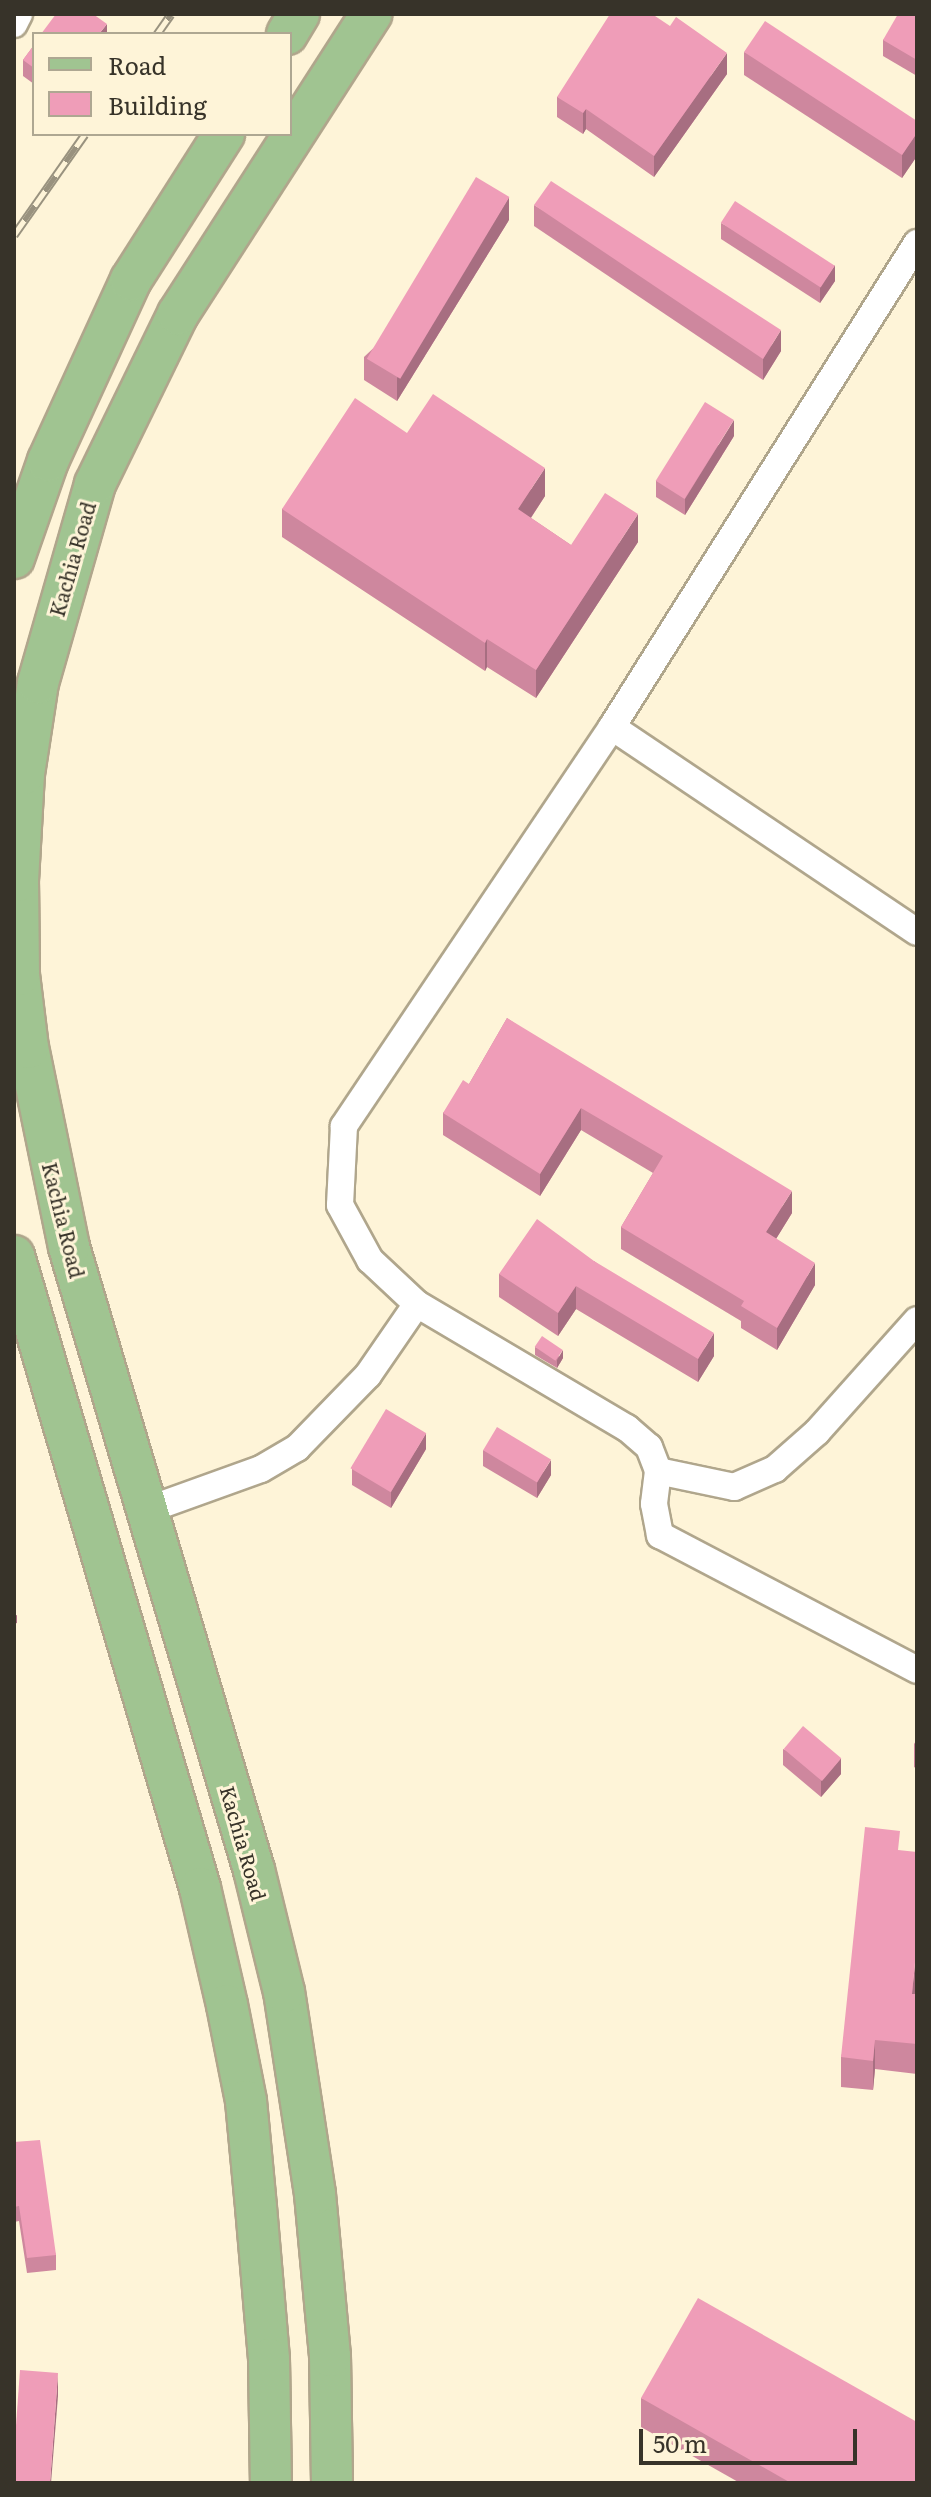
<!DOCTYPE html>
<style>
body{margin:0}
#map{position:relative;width:931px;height:2497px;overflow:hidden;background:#fef4d8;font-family:Literata,serif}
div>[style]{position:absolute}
.roads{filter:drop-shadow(2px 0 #b0a68c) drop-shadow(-2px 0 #b0a68c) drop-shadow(0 2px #b0a68c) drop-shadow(0 -2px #b0a68c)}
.street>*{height:26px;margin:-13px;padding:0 13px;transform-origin:13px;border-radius:13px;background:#fff}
.primary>*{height:40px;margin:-20px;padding:0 20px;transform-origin:20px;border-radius:20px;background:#a0c491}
.rail>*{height:9px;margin-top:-4.5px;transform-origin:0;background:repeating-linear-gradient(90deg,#fef4d8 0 18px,#99927f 0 36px);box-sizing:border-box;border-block:2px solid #99927f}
.wall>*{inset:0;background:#ce879e}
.shaded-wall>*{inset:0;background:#a76e81}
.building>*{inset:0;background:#ef9db8;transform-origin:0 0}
span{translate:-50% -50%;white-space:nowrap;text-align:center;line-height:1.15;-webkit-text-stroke:6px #fef4d8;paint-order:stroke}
.street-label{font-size:20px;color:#373329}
.frame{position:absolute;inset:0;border:16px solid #373329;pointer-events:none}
.legend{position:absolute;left:32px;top:32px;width:260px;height:104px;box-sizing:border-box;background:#fef4d8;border:2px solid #aea792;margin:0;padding:10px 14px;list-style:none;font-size:24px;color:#373329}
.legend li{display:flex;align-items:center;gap:16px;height:40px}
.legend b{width:40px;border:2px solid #aea792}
.scale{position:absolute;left:639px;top:2429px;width:218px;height:36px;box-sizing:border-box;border:4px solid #373329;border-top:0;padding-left:10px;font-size:24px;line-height:28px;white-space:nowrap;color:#373329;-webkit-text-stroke:6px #fef4d8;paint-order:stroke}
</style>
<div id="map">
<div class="roads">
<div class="street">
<i style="left:14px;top:24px;width:11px;rotate:-63deg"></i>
<i style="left:917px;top:243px;width:572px;rotate:122.22deg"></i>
<i style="left:612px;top:727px;width:481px;rotate:123.9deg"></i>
<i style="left:344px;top:1126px;width:79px;rotate:92.9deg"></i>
<i style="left:340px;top:1205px;width:63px;rotate:61.4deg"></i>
<i style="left:370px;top:1260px;width:64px;rotate:43.1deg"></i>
<i style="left:417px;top:1304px;width:244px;rotate:30.6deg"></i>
<i style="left:627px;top:1428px;width:29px;rotate:41deg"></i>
<i style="left:649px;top:1447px;width:26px;rotate:69deg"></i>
<i style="left:658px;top:1471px;width:33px;rotate:97deg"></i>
<i style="left:654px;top:1504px;width:32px;rotate:79deg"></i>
<i style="left:660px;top:1535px;width:290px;rotate:27.7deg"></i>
<i style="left:612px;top:727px;width:367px;rotate:33.9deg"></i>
<i style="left:658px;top:1471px;width:78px;rotate:11.9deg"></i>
<i style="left:734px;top:1487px;width:45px;rotate:-23.7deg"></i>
<i style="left:775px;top:1469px;width:56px;rotate:-41.4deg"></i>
<i style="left:817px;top:1432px;width:150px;rotate:-48.2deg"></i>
<i style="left:147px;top:1510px;width:121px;rotate:-19.8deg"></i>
<i style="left:261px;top:1469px;width:42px;rotate:-30.3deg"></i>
<i style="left:297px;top:1448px;width:102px;rotate:-45.8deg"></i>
<i style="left:368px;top:1375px;width:86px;rotate:-55.4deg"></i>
</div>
<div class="primary">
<i style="left:287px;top:34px;width:23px;rotate:-59deg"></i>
<i style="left:14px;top:558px;width:103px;rotate:-70.7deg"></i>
<i style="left:48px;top:461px;width:199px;rotate:-65.4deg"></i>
<i style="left:131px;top:280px;width:173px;rotate:-57.5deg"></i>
<i style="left:14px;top:1256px;width:659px;rotate:73.6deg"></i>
<i style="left:200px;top:1888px;width:120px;rotate:77deg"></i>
<i style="left:227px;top:2005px;width:98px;rotate:78.8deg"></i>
<i style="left:246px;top:2101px;width:106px;rotate:84.6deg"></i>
<i style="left:256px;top:2207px;width:153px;rotate:85.1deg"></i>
<i style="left:269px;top:2359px;width:124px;rotate:89.1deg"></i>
<i style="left:332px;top:2483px;width:127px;rotate:-90.9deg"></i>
<i style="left:330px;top:2356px;width:163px;rotate:-95.3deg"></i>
<i style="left:315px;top:2194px;width:204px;rotate:-98.7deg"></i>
<i style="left:284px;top:1992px;width:126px;rotate:-103.8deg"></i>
<i style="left:254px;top:1870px;width:650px;rotate:-106.54deg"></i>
<i style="left:69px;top:1247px;width:203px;rotate:-101.6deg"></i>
<i style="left:28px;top:1048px;width:74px;rotate:-97deg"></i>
<i style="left:19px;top:975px;width:94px;rotate:-90.6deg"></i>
<i style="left:18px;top:881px;width:107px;rotate:-86.8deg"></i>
<i style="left:24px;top:774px;width:92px;rotate:-81.3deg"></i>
<i style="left:38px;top:683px;width:207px;rotate:-74deg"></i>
<i style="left:95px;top:484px;width:189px;rotate:-64deg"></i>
<i style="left:178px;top:314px;width:357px;rotate:-57.2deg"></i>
</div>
</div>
<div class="rail">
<i style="left:157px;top:34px;width:24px;rotate:-55deg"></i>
<i style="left:14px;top:235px;width:123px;rotate:-54.9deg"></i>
</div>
<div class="wall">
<i style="clip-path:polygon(917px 17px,917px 76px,883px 56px,883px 40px)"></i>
<i style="clip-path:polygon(34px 45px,34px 84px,23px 76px,23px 60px)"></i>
<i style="clip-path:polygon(744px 52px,917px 121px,917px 156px,902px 178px,744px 75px)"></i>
<i style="clip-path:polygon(727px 74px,654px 177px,586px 129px,583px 134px,557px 117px,557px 97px)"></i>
<i style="clip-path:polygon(534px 205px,781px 351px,763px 380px,534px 226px)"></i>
<i style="clip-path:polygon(509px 220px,397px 401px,364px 380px,364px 357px)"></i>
<i style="clip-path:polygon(721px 223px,835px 281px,820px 303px,721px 239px)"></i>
<i style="clip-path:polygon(407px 433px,545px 496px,531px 518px,571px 545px,638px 542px,536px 698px,487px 667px,485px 671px,282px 537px,282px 509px)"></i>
<i style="clip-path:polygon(734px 436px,685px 515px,656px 497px,656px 481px)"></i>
<i style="clip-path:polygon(507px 1018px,792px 1213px,776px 1239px,815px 1285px,777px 1350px,741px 1328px,741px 1321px,621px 1249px,621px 1227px,653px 1173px,581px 1130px,540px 1196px,443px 1135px,443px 1113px,469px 1084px)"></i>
<i style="clip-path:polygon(594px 1261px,714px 1356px,698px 1382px,576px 1309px,558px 1336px,499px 1297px,499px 1274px)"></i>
<i style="clip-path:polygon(535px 1347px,563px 1358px,557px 1368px,535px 1355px)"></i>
<i style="clip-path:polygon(426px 1449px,391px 1508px,352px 1485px,352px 1469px)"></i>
<i style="clip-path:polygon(483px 1450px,551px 1475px,537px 1498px,483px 1466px)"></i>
<i style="clip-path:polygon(917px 1739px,917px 1769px,914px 1767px,914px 1744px)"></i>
<i style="clip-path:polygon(783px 1749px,841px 1774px,821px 1797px,783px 1765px)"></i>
<i style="clip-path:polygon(900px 1850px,915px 1994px,917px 1994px,917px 2074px,875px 2069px,873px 2090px,841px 2087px,841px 2057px)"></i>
<i style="clip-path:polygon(14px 2142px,56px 2255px,56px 2270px,27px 2273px,19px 2221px,14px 2222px)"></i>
<i style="clip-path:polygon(641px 2398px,917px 2483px,740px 2483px,641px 2427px)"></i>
</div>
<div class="shaded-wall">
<i style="clip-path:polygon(107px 24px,107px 34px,99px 34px)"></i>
<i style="clip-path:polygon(727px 53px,727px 74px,654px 177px,654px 156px)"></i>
<i style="clip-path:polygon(586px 109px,586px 129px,583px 134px,583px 113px)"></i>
<i style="clip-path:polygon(917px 133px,917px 156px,902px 178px,902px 155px)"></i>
<i style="clip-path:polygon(509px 197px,509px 220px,397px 401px,397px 378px)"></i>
<i style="clip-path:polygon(835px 265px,835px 281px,820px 303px,820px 287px)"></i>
<i style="clip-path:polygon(781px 330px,781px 351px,763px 380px,763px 359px)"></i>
<i style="clip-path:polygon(734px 420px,734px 436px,685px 515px,685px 499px)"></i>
<i style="clip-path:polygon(545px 468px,545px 496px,518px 537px,518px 509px)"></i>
<i style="clip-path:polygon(638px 514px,638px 542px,536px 698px,536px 670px)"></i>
<i style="clip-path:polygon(487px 639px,487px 667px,485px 671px,485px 643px)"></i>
<i style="clip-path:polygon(581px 1108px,581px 1130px,540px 1196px,540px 1174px)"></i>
<i style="clip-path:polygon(792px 1191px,792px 1213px,766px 1255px,766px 1232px)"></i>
<i style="clip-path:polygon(815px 1263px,815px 1285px,777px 1350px,777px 1328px)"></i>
<i style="clip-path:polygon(576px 1286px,576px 1309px,558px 1336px,558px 1313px)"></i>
<i style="clip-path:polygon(714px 1333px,714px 1356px,698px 1382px,698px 1359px)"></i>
<i style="clip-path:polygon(563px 1350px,563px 1358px,557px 1368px,557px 1360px)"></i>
<i style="clip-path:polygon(426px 1433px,426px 1449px,391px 1508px,391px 1492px)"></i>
<i style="clip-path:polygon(551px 1460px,551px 1475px,537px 1498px,537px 1482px)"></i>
<i style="clip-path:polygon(17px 1615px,17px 1623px,14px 1624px,14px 1616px)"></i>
<i style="clip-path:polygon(841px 1758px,841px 1774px,821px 1797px,821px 1781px)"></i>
<i style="clip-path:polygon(917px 1942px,917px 1971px,912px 2023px,912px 1994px)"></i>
<i style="clip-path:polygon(875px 2040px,875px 2069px,873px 2090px,873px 2061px)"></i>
<i style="clip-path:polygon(58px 2373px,58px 2396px,51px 2483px,50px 2483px)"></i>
</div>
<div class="building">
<i style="clip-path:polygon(56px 14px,93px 14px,107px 24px,99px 34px,41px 34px)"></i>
<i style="clip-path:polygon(610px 14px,652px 14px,670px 26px,676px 17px,727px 53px,654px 156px,586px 109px,583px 113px,557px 97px)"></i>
<i style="clip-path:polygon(898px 14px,912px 14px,917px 17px,917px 60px,883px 40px)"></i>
<i style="clip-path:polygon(765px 21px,917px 121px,917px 133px,902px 155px,744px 52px)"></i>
<i style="clip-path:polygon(34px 45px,34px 68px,23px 60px)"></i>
<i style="left:476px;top:177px;width:39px;height:212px;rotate:31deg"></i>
<i style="clip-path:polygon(551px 181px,781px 330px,763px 359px,534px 205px)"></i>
<i style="left:735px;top:201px;width:119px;height:26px;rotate:33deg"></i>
<i style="clip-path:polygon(433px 394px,545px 468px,518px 509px,571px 545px,605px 493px,638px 514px,536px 670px,487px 639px,485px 643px,282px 509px,355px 398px,407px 433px)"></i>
<i style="left:705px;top:402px;width:34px;height:93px;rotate:32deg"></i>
<i style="clip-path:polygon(507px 1018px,792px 1191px,766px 1232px,815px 1263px,777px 1328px,741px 1306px,744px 1301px,621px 1227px,663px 1156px,581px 1108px,540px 1174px,443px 1113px,463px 1080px,469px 1084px)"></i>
<i style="clip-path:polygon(537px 1219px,594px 1261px,714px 1333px,698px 1359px,576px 1286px,558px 1313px,499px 1274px)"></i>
<i style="left:542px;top:1336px;width:25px;height:13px;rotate:34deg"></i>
<i style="left:386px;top:1409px;width:47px;height:69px;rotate:31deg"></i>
<i style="left:497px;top:1427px;width:63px;height:27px;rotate:31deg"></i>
<i style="left:803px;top:1726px;width:50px;height:30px;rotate:40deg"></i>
<i style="clip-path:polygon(865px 1827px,900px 1831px,898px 1850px,917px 1852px,917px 1942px,912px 1994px,917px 1994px,917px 2044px,875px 2040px,873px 2061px,841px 2057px)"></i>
<i style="clip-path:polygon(40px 2140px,56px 2255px,27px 2258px,19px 2206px,14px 2207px,14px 2142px)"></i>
<i style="clip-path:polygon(698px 2298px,917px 2422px,917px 2483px,791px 2483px,641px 2398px)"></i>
<i style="clip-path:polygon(20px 2370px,58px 2373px,50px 2483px,14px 2483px,14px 2453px)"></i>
</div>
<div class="street-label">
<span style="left:72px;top:559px;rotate:-74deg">Kachia Road</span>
<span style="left:64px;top:1220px;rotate:76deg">Kachia Road</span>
<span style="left:244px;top:1843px;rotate:74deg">Kachia Road</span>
</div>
<div class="frame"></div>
<ul class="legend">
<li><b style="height:10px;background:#a0c491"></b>Road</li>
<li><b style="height:22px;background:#ef9db8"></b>Building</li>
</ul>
<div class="scale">50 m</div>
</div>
